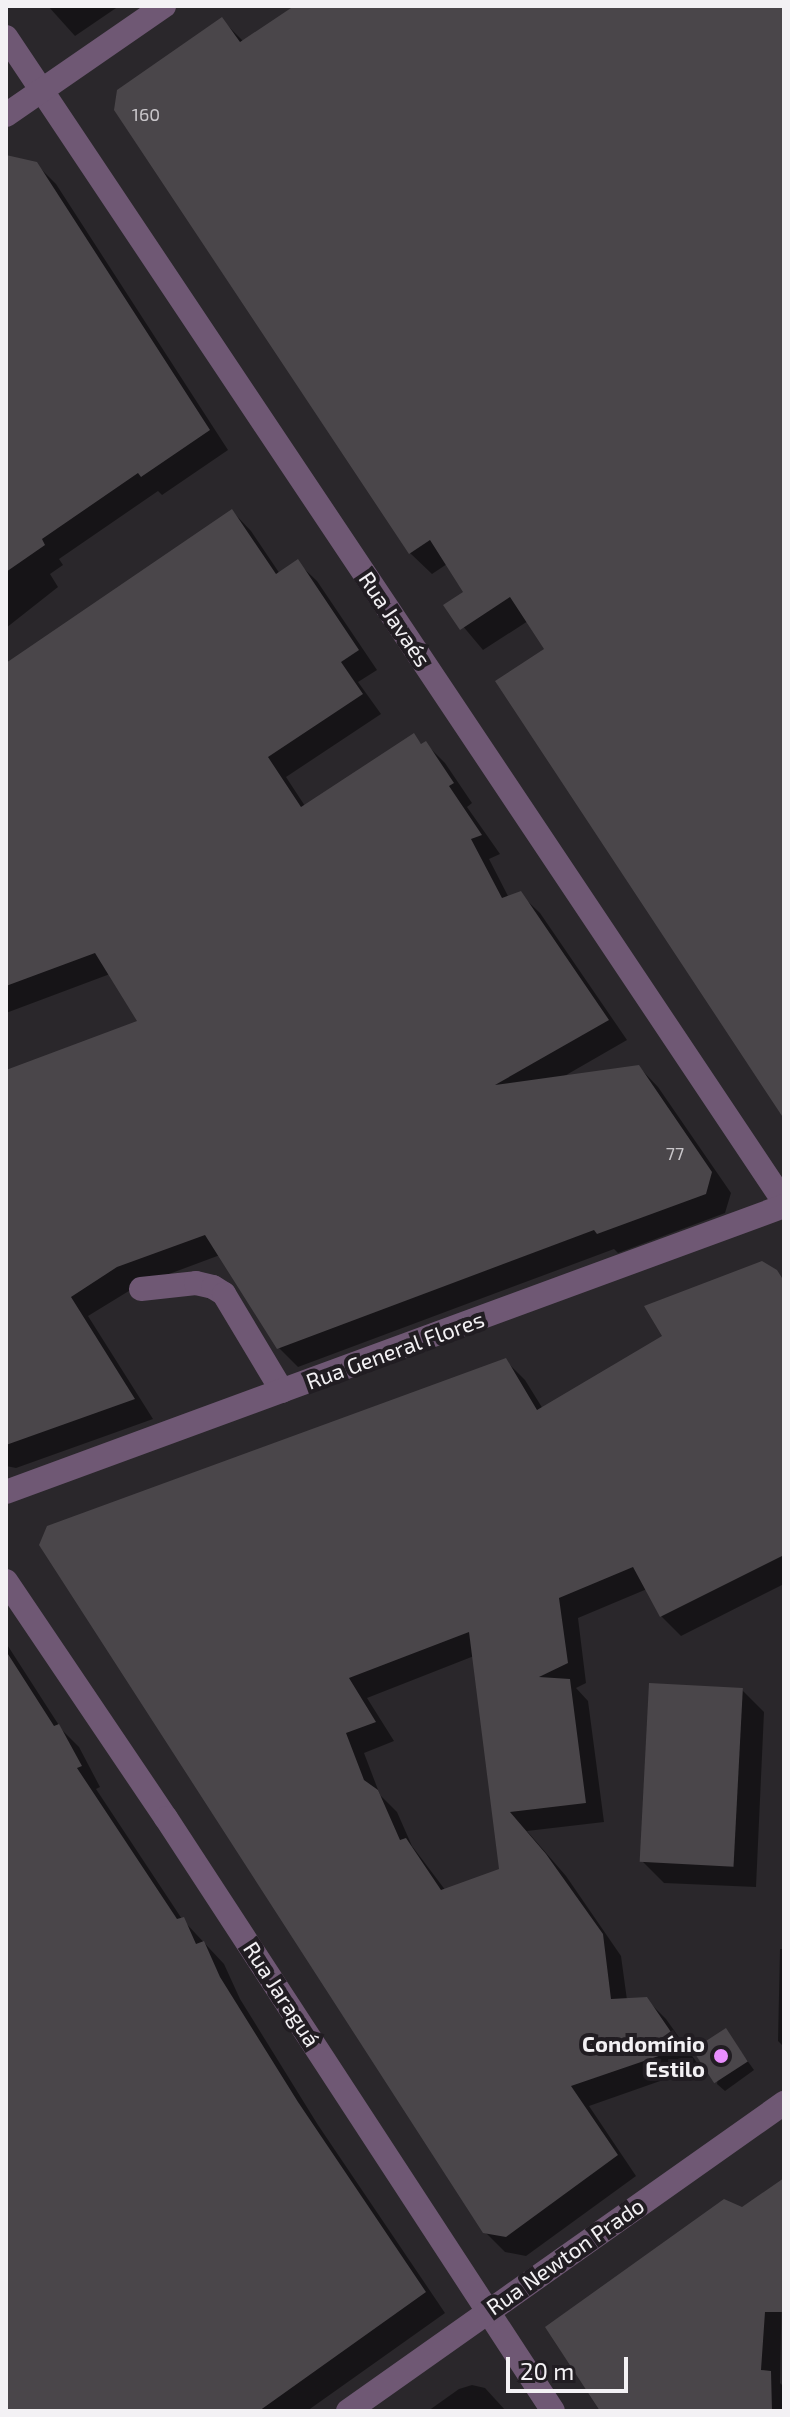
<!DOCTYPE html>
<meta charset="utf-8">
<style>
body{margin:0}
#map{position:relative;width:790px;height:2417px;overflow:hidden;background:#2a272b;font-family:"Exo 2",sans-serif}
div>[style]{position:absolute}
.shadow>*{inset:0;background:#0007}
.building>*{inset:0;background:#4a464a;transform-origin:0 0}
.minor>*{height:24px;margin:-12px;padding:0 12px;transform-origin:12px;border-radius:12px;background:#6f5874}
.dots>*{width:22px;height:22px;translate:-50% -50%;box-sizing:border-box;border:4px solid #211d22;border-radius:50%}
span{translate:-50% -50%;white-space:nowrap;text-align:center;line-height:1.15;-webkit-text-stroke:8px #211d22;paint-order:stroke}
.number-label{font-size:18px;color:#c9c6ca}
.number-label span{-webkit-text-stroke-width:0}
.street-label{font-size:22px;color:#f3f1f4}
.poi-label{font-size:22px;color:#f3f1f4;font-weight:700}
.right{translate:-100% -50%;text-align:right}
.frame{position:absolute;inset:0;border:8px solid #f3f1f4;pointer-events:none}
.scale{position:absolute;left:506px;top:2357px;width:122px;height:36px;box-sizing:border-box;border:4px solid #f3f1f4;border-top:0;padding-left:10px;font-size:24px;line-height:28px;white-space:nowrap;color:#f3f1f4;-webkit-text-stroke:6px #211d22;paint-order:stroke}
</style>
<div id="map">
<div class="shadow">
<i style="clip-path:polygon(48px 6px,119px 6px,75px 36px)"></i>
<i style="clip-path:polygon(297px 6px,784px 6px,784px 1116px,547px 649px,528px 621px,483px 650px,446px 606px,466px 593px,447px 564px,432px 574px,410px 553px,222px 20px,244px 42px)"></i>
<i style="clip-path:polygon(6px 163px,36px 164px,56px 184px,228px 450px,162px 495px,158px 491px,59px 559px,63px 565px,50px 574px,58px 587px,6px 628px)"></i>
<i style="clip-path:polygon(232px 511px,251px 531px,280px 574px,297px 562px,317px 581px,377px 670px,358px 682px,381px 714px,286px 777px,305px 806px,413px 736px,423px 746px,426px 744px,445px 763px,472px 803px,467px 807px,500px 854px,489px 859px,509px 898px,520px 894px,540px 913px,627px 1040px,561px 1078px,639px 1067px,658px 1087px,731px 1193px,725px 1213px,618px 1253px,614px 1249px,298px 1367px,279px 1348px,220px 1255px,137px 1286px,88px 1316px,153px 1419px,16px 1468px,6px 1466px,6px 1073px,140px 1022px,110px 974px,6px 1013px,6px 665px)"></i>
<i style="clip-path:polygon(evenodd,776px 1272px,784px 1280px,784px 1584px,681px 1636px,661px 1616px,647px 1589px,578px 1618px,586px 1683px,576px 1688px,588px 1701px,604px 1822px,527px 1831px,566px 1876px,621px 1956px,627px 2000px,646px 1999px,666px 2019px,700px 2067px,589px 2106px,636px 2176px,526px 2256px,505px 2252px,485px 2232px,41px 1545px,506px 1361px,525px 1380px,543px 1409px,776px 1272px,474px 1656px,502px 1870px,446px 1891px,412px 1846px,397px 1812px,380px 1795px,364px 1753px,394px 1741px,367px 1698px,474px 1656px)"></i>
<i style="clip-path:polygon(6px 1643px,62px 1730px,79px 1747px,100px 1787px,96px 1789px,182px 1919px,224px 1964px,240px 1999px,318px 2125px,445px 2313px,307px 2411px,6px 2411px)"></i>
<i style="clip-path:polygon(742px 1690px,764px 1712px,756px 1887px,664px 1883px,643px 1862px)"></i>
<i style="clip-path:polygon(780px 1949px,784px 1949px,784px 2047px,778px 2041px)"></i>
<i style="clip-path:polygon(726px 2031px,754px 2070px,725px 2091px,717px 2084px)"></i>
<i style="clip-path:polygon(784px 2181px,780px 2383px,784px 2387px,784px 2411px,602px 2411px,742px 2209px)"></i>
<i style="clip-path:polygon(472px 2385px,485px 2388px,506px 2411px,428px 2411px,459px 2389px)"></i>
</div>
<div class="building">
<i style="clip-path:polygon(294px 6px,784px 6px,784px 1119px,495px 681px,544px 649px,510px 597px,460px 630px,443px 605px,463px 592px,430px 540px,409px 554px,114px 110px,117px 90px,222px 17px,240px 42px)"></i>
<i style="clip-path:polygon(6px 155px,37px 162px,210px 430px,141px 477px,138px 473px,42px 539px,45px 545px,6px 572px)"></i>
<i style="clip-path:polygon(232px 509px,276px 574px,298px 559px,359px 650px,341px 662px,363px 694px,268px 757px,301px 807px,414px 733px,421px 744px,426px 741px,454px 783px,449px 786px,482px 835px,471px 839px,502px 898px,521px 891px,609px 1020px,495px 1085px,639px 1065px,712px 1172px,706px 1194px,597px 1234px,594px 1230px,277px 1349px,205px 1235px,117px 1267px,71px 1297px,135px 1399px,6px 1445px,6px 1070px,137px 1021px,95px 953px,6px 986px,6px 663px)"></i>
<i style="clip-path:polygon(evenodd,762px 1261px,777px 1270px,784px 1281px,784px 1555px,660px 1617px,633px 1567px,559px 1598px,568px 1663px,539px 1677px,570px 1679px,586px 1803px,510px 1812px,546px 1854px,603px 1934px,611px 1999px,647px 1997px,682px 2048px,571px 2086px,618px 2155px,506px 2237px,483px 2233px,39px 1545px,47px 1526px,506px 1358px,537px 1410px,662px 1336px,644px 1306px,762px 1261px,469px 1632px,499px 1869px,441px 1890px,406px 1838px,400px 1840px,378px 1790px,364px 1780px,346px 1733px,376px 1722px,349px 1678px,469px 1632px)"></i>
<i style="clip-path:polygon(6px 1651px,54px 1726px,59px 1724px,82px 1766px,77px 1768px,177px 1919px,184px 1917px,196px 1944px,204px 1941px,220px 1977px,298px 2102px,426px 2292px,259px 2411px,6px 2411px)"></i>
<i style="left:649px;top:1683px;width:94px;height:179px;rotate:3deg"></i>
<i style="left:726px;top:2028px;width:40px;height:40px;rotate:57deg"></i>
<i style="clip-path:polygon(784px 2178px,784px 2312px,765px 2312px,761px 2370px,771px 2371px,772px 2411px,600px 2411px,545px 2327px,724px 2199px,742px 2207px)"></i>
</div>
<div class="minor">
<i style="left:6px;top:37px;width:1401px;rotate:56.26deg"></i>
<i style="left:6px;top:115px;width:192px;rotate:-34.6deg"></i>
<i style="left:141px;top:1289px;width:55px;rotate:-6.2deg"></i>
<i style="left:196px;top:1283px;width:17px;rotate:13deg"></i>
<i style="left:213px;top:1287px;width:13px;rotate:32deg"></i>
<i style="left:224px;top:1294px;width:113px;rotate:59.1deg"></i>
<i style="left:6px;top:1492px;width:829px;rotate:-20.18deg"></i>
<i style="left:6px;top:1581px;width:286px;rotate:56deg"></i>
<i style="left:166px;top:1818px;width:708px;rotate:56.87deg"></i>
<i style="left:348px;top:2411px;width:534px;rotate:-35.24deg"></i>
</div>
<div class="dots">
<i style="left:721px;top:2056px;background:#e98efe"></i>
</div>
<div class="number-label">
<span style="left:146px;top:114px">160</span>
<span style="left:675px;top:1153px">77</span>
</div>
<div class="street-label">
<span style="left:395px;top:619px;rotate:56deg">Rua Javaés</span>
<span style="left:395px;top:1350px;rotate:-20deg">Rua General Flores</span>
<span style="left:282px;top:1994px;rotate:57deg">Rua Jaraguá</span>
<span style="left:565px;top:2256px;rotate:-35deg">Rua Newton Prado</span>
</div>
<div class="poi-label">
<span class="right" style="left:705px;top:2056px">Condomínio<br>Estilo</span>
</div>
<div class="frame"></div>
<div class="scale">20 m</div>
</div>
